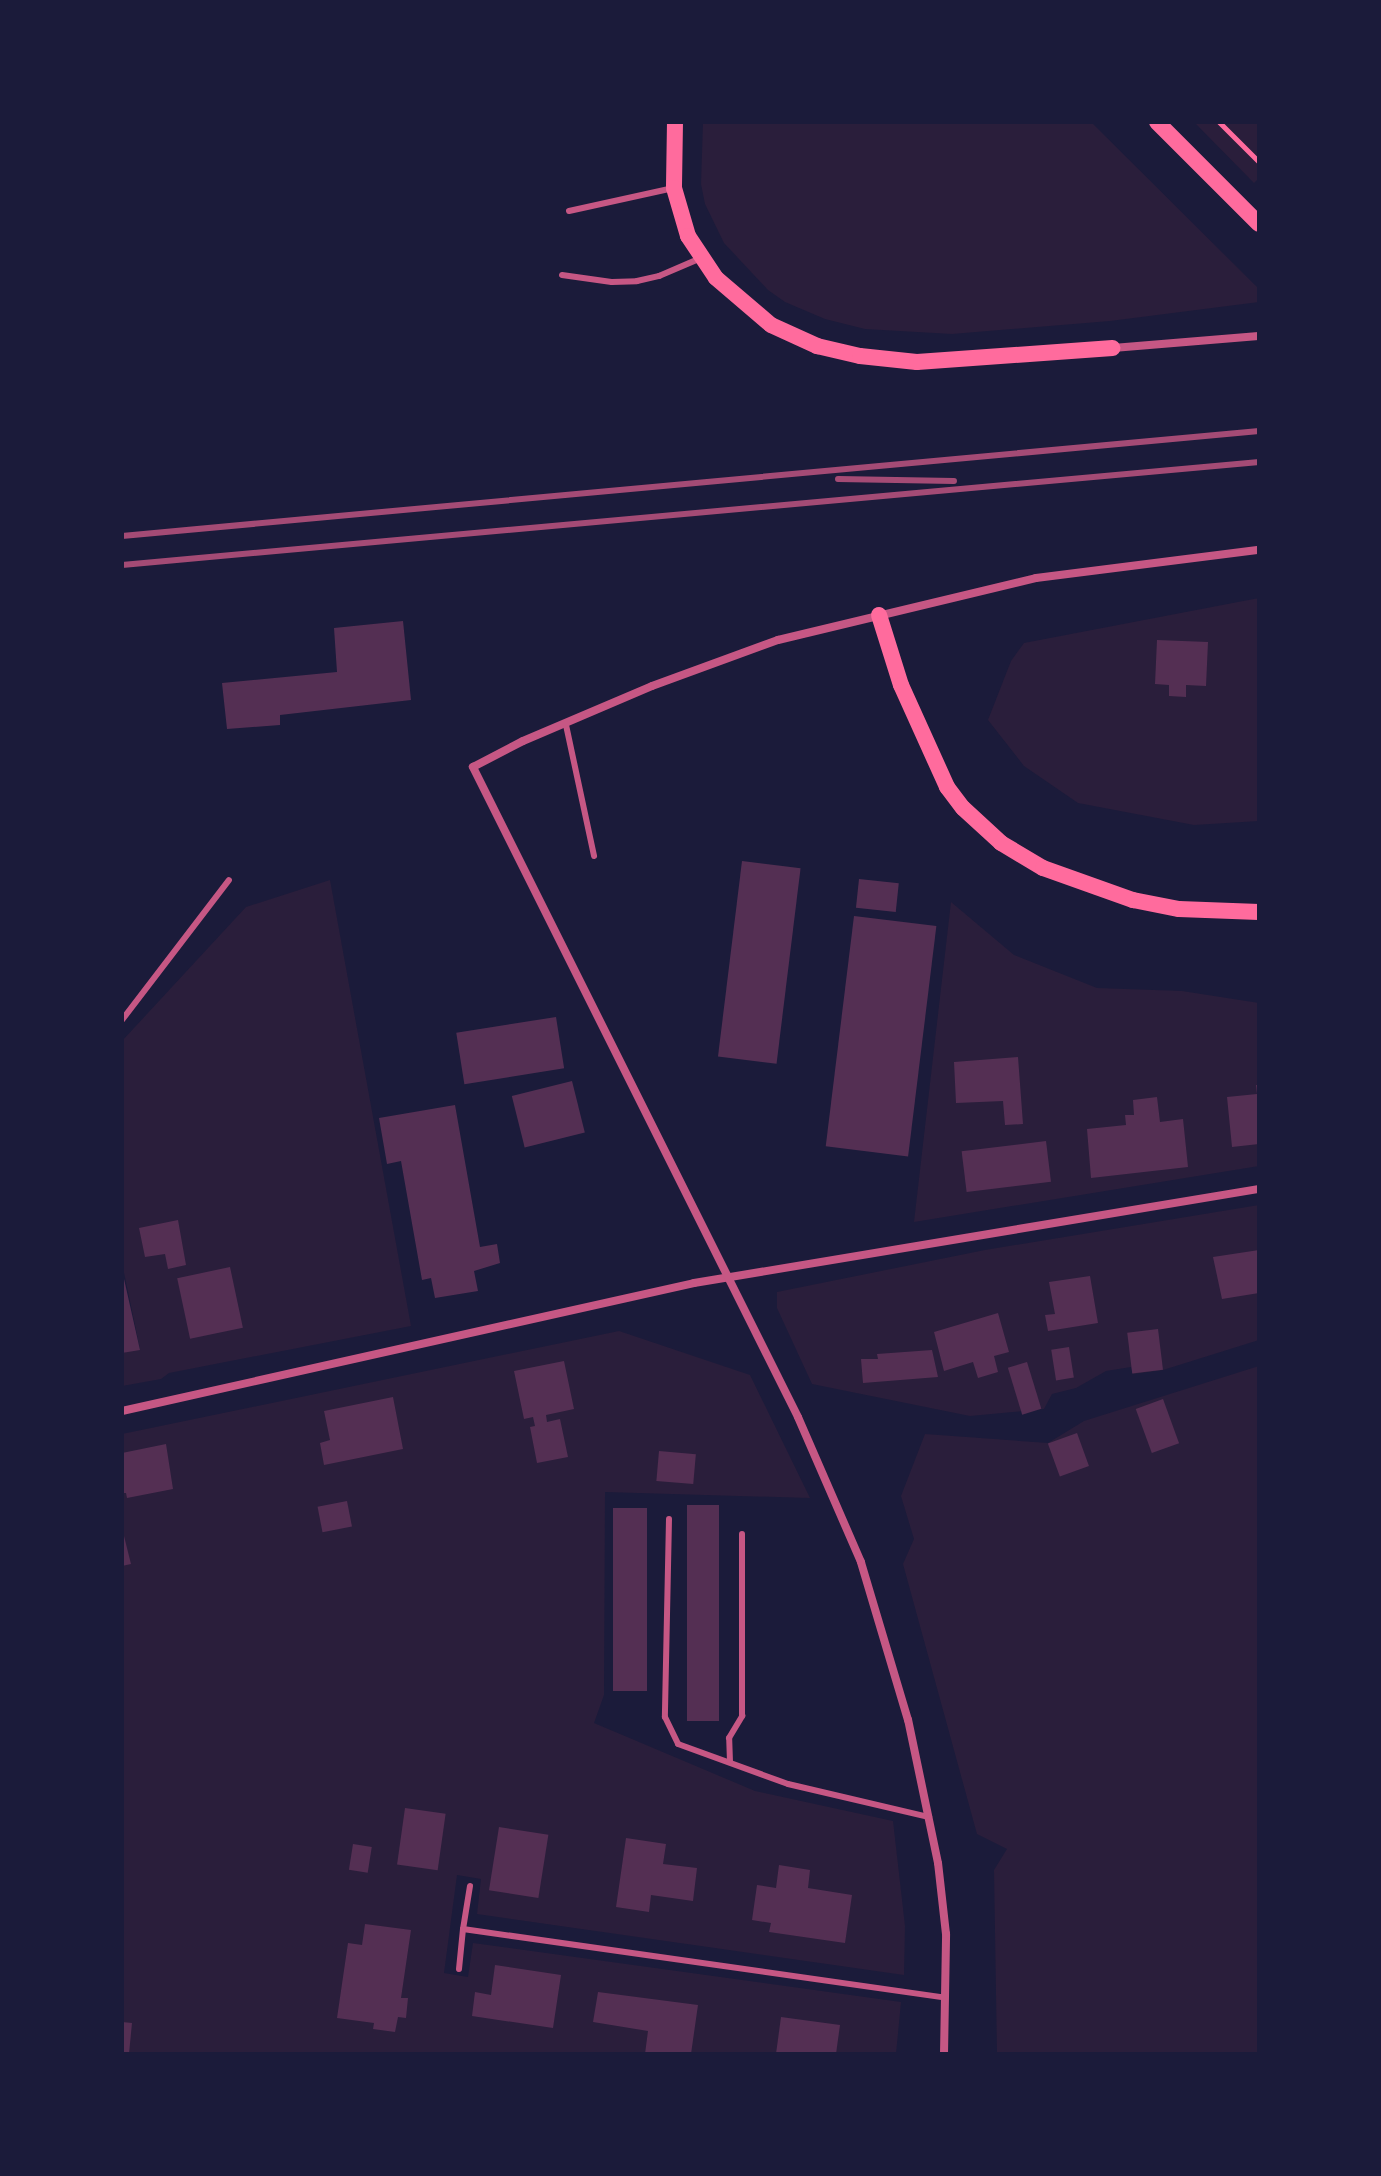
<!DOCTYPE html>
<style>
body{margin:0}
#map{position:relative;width:1381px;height:2176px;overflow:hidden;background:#1b1b3a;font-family:"Source Sans 3",sans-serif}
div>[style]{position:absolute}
.green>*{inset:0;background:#2a1e3b}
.building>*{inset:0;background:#542f53;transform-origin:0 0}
.path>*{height:5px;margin:-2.5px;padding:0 2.5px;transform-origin:2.5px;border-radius:2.5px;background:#ff6b9d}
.service>*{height:6px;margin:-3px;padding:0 3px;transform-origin:3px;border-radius:3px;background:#c65784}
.minor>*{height:8px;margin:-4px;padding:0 4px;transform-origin:4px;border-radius:4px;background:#c65784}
.secondary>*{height:16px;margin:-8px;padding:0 8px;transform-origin:8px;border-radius:8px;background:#ff6b9d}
.rail>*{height:6px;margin:-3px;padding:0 3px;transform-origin:3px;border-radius:3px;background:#a44b75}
span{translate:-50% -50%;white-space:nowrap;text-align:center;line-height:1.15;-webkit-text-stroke:7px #1b1b3a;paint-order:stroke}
.frame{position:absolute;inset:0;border:124px solid #1b1b3a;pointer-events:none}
</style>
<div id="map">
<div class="green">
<i style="clip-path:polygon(703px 122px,1091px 122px,1259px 289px,1259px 302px,1110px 321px,952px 334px,865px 329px,825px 319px,785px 302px,768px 290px,724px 243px,705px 204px,701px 184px)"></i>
<i style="clip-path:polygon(1194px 122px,1258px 122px,1259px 178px,1254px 183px)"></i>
<i style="clip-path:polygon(1259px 598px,1259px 821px,1194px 825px,1078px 803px,1024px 766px,988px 720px,1011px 661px,1024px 643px)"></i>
<i style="clip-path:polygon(330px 880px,411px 1326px,169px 1373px,161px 1379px,122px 1386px,122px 1353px,140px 1349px,122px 1263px,122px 1041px,246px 907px)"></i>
<i style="clip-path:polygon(951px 902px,1014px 955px,1097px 988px,1182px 991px,1259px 1003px,1259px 1166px,914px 1222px)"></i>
<i style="clip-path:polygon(1259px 1205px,1259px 1340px,1163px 1370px,1133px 1374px,1131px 1367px,1106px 1371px,1076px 1388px,1052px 1394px,1044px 1409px,970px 1416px,812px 1384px,777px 1308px,777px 1292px,985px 1250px)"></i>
<i style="clip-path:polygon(619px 1331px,750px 1375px,810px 1498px,605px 1492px,604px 1695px,594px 1723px,755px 1791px,893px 1821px,905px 1926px,904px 1975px,477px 1914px,481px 1879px,457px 1875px,444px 1973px,468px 1977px,473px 1943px,901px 2002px,896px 2054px,122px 2054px,122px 1434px)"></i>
<i style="clip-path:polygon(1259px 1366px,1259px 2054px,997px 2054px,994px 1870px,1007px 1849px,977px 1834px,903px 1564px,914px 1539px,901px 1496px,925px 1434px,1048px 1443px,1084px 1421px)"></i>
</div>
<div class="building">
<i style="clip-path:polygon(403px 621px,411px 700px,280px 715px,280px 725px,227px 729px,222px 683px,337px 672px,334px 628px)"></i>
<i style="clip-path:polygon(1157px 640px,1208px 642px,1206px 686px,1186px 685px,1186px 697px,1169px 696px,1169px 685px,1155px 684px)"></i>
<i style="left:742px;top:861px;width:59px;height:197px;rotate:7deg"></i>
<i style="left:859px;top:879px;width:40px;height:29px;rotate:6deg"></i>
<i style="left:854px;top:916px;width:83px;height:232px;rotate:7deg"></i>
<i style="left:556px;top:1017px;width:52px;height:101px;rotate:81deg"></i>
<i style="clip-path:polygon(1018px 1057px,1023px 1124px,1005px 1125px,1003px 1101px,956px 1103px,954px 1062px)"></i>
<i style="left:572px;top:1081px;width:53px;height:62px;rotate:76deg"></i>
<i style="clip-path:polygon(1256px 1085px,1259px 1085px,1259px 1144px,1232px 1147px,1227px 1097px,1257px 1094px)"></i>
<i style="clip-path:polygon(1157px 1097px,1160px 1122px,1183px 1119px,1188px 1167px,1091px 1178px,1087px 1129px,1126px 1125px,1125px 1115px,1134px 1115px,1133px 1100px)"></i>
<i style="clip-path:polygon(455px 1105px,480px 1247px,497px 1244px,500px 1263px,474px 1271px,478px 1291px,435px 1298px,431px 1278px,422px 1280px,401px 1161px,387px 1164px,379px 1118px)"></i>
<i style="left:1046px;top:1141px;width:41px;height:85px;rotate:83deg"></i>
<i style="clip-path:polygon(178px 1220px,186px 1265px,168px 1269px,165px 1254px,145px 1257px,139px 1228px)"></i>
<i style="clip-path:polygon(1259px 1250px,1259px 1293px,1222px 1299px,1213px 1257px)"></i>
<i style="left:230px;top:1267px;width:62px;height:54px;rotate:78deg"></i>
<i style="clip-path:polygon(122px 1270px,140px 1350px,122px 1353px)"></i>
<i style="clip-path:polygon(1090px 1276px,1098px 1323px,1048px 1331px,1045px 1315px,1055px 1314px,1049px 1282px)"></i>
<i style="clip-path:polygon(998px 1313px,1009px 1352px,994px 1356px,998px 1372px,978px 1378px,973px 1362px,944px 1371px,934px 1332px)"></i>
<i style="left:1158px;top:1329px;width:41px;height:31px;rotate:83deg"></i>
<i style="left:1069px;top:1347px;width:31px;height:18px;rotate:81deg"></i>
<i style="clip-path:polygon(932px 1350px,938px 1377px,863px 1383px,861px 1359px,878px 1359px,877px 1354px)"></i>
<i style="clip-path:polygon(564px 1361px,574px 1409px,546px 1415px,547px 1422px,560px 1419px,568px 1457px,537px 1463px,530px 1427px,535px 1426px,533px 1417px,524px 1419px,514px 1371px)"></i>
<i style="left:1027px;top:1362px;width:49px;height:20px;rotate:73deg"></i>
<i style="clip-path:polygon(393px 1397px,403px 1449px,324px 1465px,320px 1443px,330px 1440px,324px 1411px)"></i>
<i style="left:1163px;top:1399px;width:47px;height:29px;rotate:70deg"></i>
<i style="left:1077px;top:1433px;width:35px;height:31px;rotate:70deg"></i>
<i style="clip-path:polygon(166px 1444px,173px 1489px,127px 1498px,126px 1493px,122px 1493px,122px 1453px)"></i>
<i style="left:659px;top:1451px;width:37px;height:30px;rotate:5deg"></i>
<i style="left:347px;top:1501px;width:26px;height:30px;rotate:79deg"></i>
<i style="left:687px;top:1505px;width:32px;height:216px"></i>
<i style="left:613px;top:1508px;width:34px;height:183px"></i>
<i style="clip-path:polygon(122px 1528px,131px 1564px,122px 1566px)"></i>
<i style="left:405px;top:1808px;width:41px;height:57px;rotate:8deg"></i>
<i style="left:499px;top:1827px;width:50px;height:64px;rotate:9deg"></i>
<i style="clip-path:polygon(626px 1838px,666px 1844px,663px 1864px,697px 1868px,693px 1901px,651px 1895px,649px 1912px,616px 1907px)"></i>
<i style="left:353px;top:1844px;width:19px;height:26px;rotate:9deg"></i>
<i style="clip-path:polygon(779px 1865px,810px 1870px,808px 1888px,852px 1895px,845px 1943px,769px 1932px,771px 1923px,752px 1920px,757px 1885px,776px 1888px)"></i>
<i style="clip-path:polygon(365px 1924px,411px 1930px,401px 1998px,408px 1998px,406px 2018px,398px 2017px,395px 2032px,373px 2029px,374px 2023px,337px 2018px,348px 1943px,362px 1945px)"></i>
<i style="clip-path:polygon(495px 1965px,561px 1975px,553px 2028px,472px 2016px,475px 1992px,491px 1995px)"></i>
<i style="clip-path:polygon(598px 1992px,698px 2005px,691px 2054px,645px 2054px,648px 2031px,593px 2022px)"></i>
<i style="clip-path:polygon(781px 2017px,840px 2025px,836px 2054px,776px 2054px)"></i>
<i style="clip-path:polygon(122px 2022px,132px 2023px,129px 2054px,122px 2054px)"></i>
</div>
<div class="path">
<i style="left:1219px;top:122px;width:57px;rotate:45deg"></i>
</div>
<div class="service">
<i style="left:569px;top:211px;width:107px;rotate:-12.4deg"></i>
<i style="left:562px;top:275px;width:50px;rotate:8deg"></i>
<i style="left:612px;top:282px;width:25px;rotate:-2deg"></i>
<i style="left:637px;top:281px;width:23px;rotate:-13deg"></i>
<i style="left:659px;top:276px;width:46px;rotate:-23.2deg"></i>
<i style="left:566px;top:725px;width:134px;rotate:77.9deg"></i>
<i style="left:122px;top:1020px;width:176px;rotate:-52.6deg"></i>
<i style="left:669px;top:1519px;width:198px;rotate:91.2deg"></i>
<i style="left:665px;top:1717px;width:30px;rotate:64deg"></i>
<i style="left:678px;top:1744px;width:117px;rotate:20deg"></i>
<i style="left:788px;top:1784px;width:145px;rotate:13.2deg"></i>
<i style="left:730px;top:1762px;width:24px;rotate:-92deg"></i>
<i style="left:729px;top:1738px;width:26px;rotate:-59deg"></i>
<i style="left:742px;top:1716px;width:182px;rotate:-90deg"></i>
<i style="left:470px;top:1886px;width:44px;rotate:99.2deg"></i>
<i style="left:463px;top:1929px;width:487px;rotate:8.1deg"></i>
<i style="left:459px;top:1969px;width:40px;rotate:-84.3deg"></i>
</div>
<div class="minor">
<i style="left:1113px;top:348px;width:146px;rotate:-4.7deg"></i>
<i style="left:122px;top:1411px;width:586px;rotate:-12.61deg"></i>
<i style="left:694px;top:1283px;width:573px;rotate:-9.45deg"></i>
<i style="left:944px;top:2054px;width:120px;rotate:-89deg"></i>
<i style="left:946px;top:1934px;width:71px;rotate:-96.4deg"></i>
<i style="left:938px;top:1863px;width:146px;rotate:-101.8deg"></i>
<i style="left:908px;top:1720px;width:165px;rotate:-106.6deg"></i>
<i style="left:861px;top:1562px;width:158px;rotate:-113.5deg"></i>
<i style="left:798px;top:1417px;width:727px;rotate:-116.57deg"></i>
<i style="left:473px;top:767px;width:56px;rotate:-27.5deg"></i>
<i style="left:523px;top:741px;width:140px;rotate:-23.1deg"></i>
<i style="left:652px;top:686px;width:134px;rotate:-20.1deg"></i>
<i style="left:778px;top:640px;width:265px;rotate:-13.5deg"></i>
<i style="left:1036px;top:578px;width:225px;rotate:-7.2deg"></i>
</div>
<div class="secondary">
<i style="left:675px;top:122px;width:66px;rotate:90.9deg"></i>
<i style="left:674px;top:188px;width:50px;rotate:73.7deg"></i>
<i style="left:688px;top:236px;width:50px;rotate:56.3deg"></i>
<i style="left:716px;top:278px;width:72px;rotate:40.5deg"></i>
<i style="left:771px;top:325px;width:51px;rotate:24.5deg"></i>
<i style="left:817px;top:346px;width:44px;rotate:13.1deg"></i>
<i style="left:860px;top:356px;width:57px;rotate:6deg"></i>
<i style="left:917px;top:362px;width:196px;rotate:-4.1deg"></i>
<i style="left:1157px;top:122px;width:144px;rotate:45deg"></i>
<i style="left:879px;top:615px;width:73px;rotate:72.6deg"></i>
<i style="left:901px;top:685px;width:112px;rotate:65.7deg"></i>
<i style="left:947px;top:787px;width:26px;rotate:53deg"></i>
<i style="left:963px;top:808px;width:52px;rotate:42.6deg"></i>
<i style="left:1001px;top:843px;width:49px;rotate:30.8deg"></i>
<i style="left:1043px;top:868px;width:96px;rotate:19.6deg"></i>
<i style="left:1133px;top:900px;width:47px;rotate:11.1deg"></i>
<i style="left:1179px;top:909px;width:80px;rotate:2.1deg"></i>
</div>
<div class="rail">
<i style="left:838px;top:479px;width:116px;rotate:1deg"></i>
<i style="left:122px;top:536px;width:1142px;rotate:-5.28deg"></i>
<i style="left:122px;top:565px;width:1142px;rotate:-5.18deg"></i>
</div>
<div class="frame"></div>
</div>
